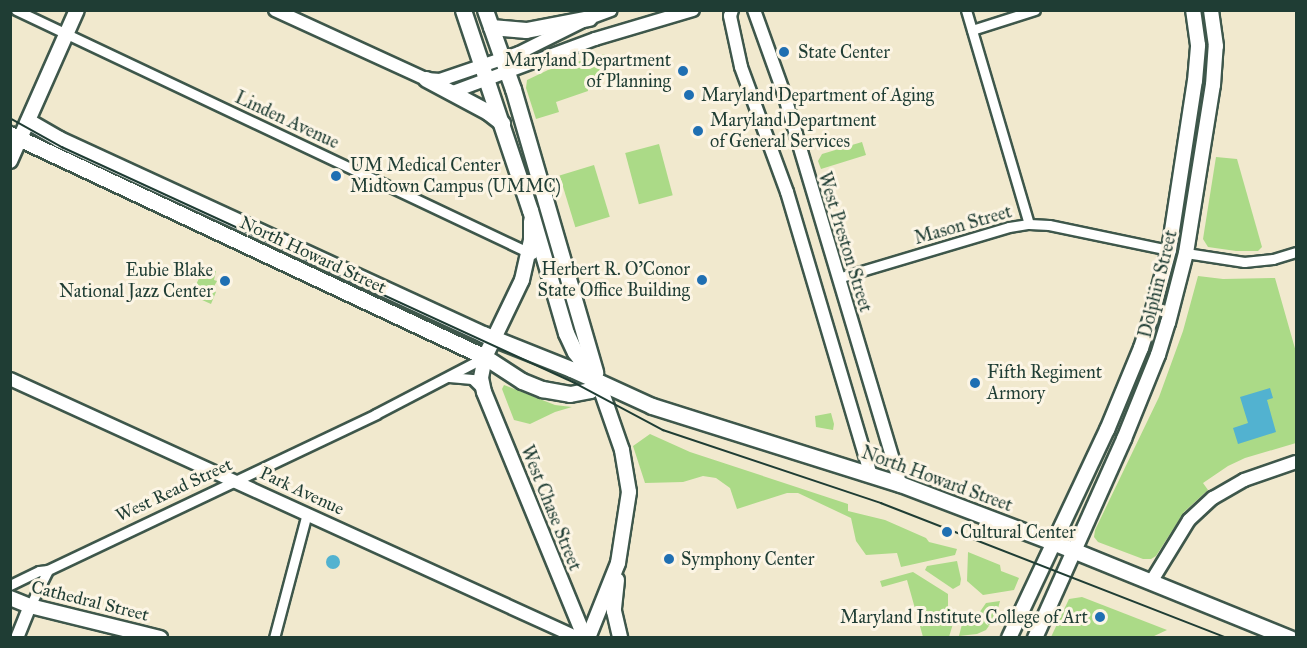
<!DOCTYPE html>
<style>
body{margin:0}
#map{position:relative;width:1307px;height:648px;overflow:hidden;background:#f1e9ce;font-family:"IM FELL Great Primer",serif}
div>[style]{position:absolute}
.green>*{inset:0;background:#abda87;transform-origin:0 0}
.water>*{inset:0;background:#52b2d0}
.round{border-radius:50%}
.roads{filter:drop-shadow(2px 0 #3e574b) drop-shadow(-2px 0 #3e574b) drop-shadow(0 2px #3e574b) drop-shadow(0 -2px #3e574b)}
.minor>*{height:9px;margin:-4.5px;padding:0 4.5px;transform-origin:4.5px;border-radius:4.5px;background:#fff}
.tertiary>*{height:12px;margin:-6px;padding:0 6px;transform-origin:6px;border-radius:6px;background:#fff}
.secondary>*{height:14px;margin:-7px;padding:0 7px;transform-origin:7px;border-radius:7px;background:#fff}
.primary>*{height:15px;margin:-7.5px;padding:0 7.5px;transform-origin:7.5px;border-radius:7.5px;background:#fff}
.tram>*{height:1.5px;margin:-0.75px;padding:0 0.75px;transform-origin:0.75px;border-radius:0.75px;background:#1f3d34}
.dots>*{width:16px;height:16px;translate:-50% -50%;box-sizing:border-box;border:3px solid #fcf5e5;border-radius:50%}
span{translate:-50% -50%;white-space:nowrap;text-align:center;line-height:1.15;-webkit-text-stroke:6px #fcf5e5;paint-order:stroke}
.poi-label{font-size:18px;color:#1f3d34}
.left{translate:0 -50%;text-align:left}
.right{translate:-100% -50%;text-align:right}
.street-label{font-size:18px;color:#1f3d34}
.frame{position:absolute;inset:0;border:12px solid #1f3d34;pointer-events:none}
</style>
<div id="map">
<div class="green">
<i style="clip-path:polygon(605px 54px,610px 74px,587px 81px,588px 91px,556px 102px,559px 112px,536px 119px,526px 88px,527px 80px,548px 70px)"></i>
<i style="clip-path:polygon(862px 142px,866px 155px,821px 169px,818px 161px,822px 154px)"></i>
<i style="left:659px;top:144px;width:53px;height:35px;rotate:75deg"></i>
<i style="clip-path:polygon(1216px 157px,1237px 159px,1262px 247px,1258px 251px,1236px 251px,1208px 247px,1203px 239px)"></i>
<i style="left:594px;top:165px;width:54px;height:36px;rotate:73deg"></i>
<i style="clip-path:polygon(205px 266px,216px 271px,214px 280px,217px 281px,212px 290px,216px 292px,211px 304px,191px 295px)"></i>
<i style="clip-path:polygon(1198px 276px,1223px 279px,1275px 278px,1296px 352px,1296px 443px,1245px 458px,1228px 466px,1203px 483px,1208px 490px,1184px 512px,1156px 556px,1151px 559px,1143px 559px,1098px 542px,1094px 537px,1095px 530px,1159px 397px,1183px 331px)"></i>
<i style="clip-path:polygon(504px 385px,555px 405px,572px 407px,555px 412px,530px 424px,514px 420px,502px 389px)"></i>
<i style="clip-path:polygon(831px 413px,834px 424px,833px 430px,816px 427px,815px 416px)"></i>
<i style="clip-path:polygon(650px 434px,690px 452px,848px 504px,848px 511px,885px 520px,926px 538px,929px 542px,957px 549px,955px 555px,901px 567px,897px 553px,866px 555px,856px 541px,851px 518px,798px 493px,787px 493px,737px 509px,730px 488px,716px 478px,703px 476px,683px 482px,645px 483px,633px 446px)"></i>
<i style="clip-path:polygon(968px 552px,1000px 565px,1001px 571px,1019px 578px,1014px 590px,983px 595px,967px 581px)"></i>
<i style="clip-path:polygon(957px 561px,961px 579px,960px 585px,953px 589px,925px 570px,927px 566px)"></i>
<i style="clip-path:polygon(913px 572px,948px 594px,948px 606px,955px 617px,949px 637px,923px 637px,907px 580px,882px 587px,880px 581px)"></i>
<i style="clip-path:polygon(1082px 597px,1167px 630px,1152px 637px,1051px 637px,1069px 599px)"></i>
<i style="clip-path:polygon(1000px 601px,996px 616px,986px 630px,977px 634px,959px 636px,963px 620px,977px 616px,986px 603px)"></i>
</div>
<div class="water">
<i style="clip-path:polygon(1270px 388px,1273px 398px,1267px 400px,1276px 432px,1238px 444px,1233px 428px,1248px 423px,1240px 397px)"></i>
<i class="round" style="left:326px;top:555px;width:14px;height:14px"></i>
</div>
<div class="roads">
<div class="minor">
<i style="left:16px;top:10px;width:571px;rotate:25.31deg"></i>
<i style="left:966px;top:10px;width:223px;rotate:73.6deg"></i>
<i style="left:972px;top:30px;width:66px;rotate:-17.6deg"></i>
<i style="left:1186px;top:253px;width:59px;rotate:8.8deg"></i>
<i style="left:1244px;top:262px;width:29px;rotate:-6deg"></i>
<i style="left:1273px;top:259px;width:24px;rotate:-17deg"></i>
<i style="left:838px;top:278px;width:178px;rotate:-16.6deg"></i>
<i style="left:1009px;top:227px;width:20px;rotate:-9deg"></i>
<i style="left:1029px;top:224px;width:20px;rotate:3deg"></i>
<i style="left:1049px;top:225px;width:123px;rotate:11.8deg"></i>
<i style="left:449px;top:377px;width:23px;rotate:5deg"></i>
<i style="left:472px;top:379px;width:14px;rotate:45deg"></i>
<i style="left:10px;top:585px;width:32px;rotate:-26deg"></i>
<i style="left:39px;top:571px;width:9px;rotate:-6deg"></i>
<i style="left:48px;top:570px;width:363px;rotate:-25.4deg"></i>
<i style="left:376px;top:414px;width:123px;rotate:-27.6deg"></i>
<i style="left:30px;top:606px;width:40px;rotate:-63.4deg"></i>
<i style="left:274px;top:638px;width:129px;rotate:-75.2deg"></i>
</div>
<div class="tertiary">
<i style="left:275px;top:10px;width:166px;rotate:24.6deg"></i>
<i style="left:426px;top:79px;width:14px;rotate:4deg"></i>
<i style="left:440px;top:80px;width:83px;rotate:-18.9deg"></i>
<i style="left:519px;top:53px;width:78px;rotate:-26.6deg"></i>
<i style="left:589px;top:18px;width:23px;rotate:-20deg"></i>
<i style="left:732px;top:10px;width:6px;rotate:108deg"></i>
<i style="left:730px;top:16px;width:52px;rotate:77.8deg"></i>
<i style="left:741px;top:67px;width:133px;rotate:69.8deg"></i>
<i style="left:787px;top:192px;width:295px;rotate:73.5deg"></i>
<i style="left:754px;top:10px;width:89px;rotate:70.3deg"></i>
<i style="left:784px;top:94px;width:407px;rotate:73.4deg"></i>
<i style="left:450px;top:93px;width:155px;rotate:-20.4deg"></i>
<i style="left:595px;top:39px;width:102px;rotate:-16.5deg"></i>
<i style="left:10px;top:379px;width:624px;rotate:24.51deg"></i>
<i style="left:1151px;top:582px;width:73px;rotate:-58.5deg"></i>
<i style="left:1189px;top:520px;width:33px;rotate:-43deg"></i>
<i style="left:1213px;top:498px;width:36px;rotate:-30deg"></i>
<i style="left:1244px;top:480px;width:55px;rotate:-19.1deg"></i>
<i style="left:17px;top:638px;width:35px;rotate:-68deg"></i>
</div>
<div class="secondary">
<i style="left:10px;top:161px;width:165px;rotate:-66.1deg"></i>
<i style="left:531px;top:221px;width:19px;rotate:90deg"></i>
<i style="left:531px;top:240px;width:41px;rotate:102.7deg"></i>
<i style="left:522px;top:280px;width:85px;rotate:115.7deg"></i>
<i style="left:485px;top:357px;width:21px;rotate:101deg"></i>
<i style="left:481px;top:378px;width:14px;rotate:78deg"></i>
<i style="left:484px;top:392px;width:266px;rotate:67.7deg"></i>
<i style="left:617px;top:580px;width:31px;rotate:96deg"></i>
<i style="left:614px;top:611px;width:28px;rotate:77deg"></i>
<i style="left:10px;top:598px;width:22px;rotate:22deg"></i>
<i style="left:30px;top:606px;width:134px;rotate:13.8deg"></i>
<i style="left:588px;top:638px;width:81px;rotate:-68.2deg"></i>
<i style="left:618px;top:563px;width:72px;rotate:-81.2deg"></i>
<i style="left:629px;top:492px;width:43px;rotate:-99.5deg"></i>
<i style="left:622px;top:450px;width:70px;rotate:-109.2deg"></i>
<i style="left:1009px;top:638px;width:230px;rotate:-64.8deg"></i>
<i style="left:1107px;top:430px;width:89px;rotate:-67.5deg"></i>
<i style="left:1141px;top:348px;width:33px;rotate:-72deg"></i>
<i style="left:1151px;top:317px;width:69px;rotate:-75deg"></i>
<i style="left:1169px;top:250px;width:171px;rotate:-81.3deg"></i>
<i style="left:1195px;top:81px;width:36px;rotate:-85deg"></i>
<i style="left:1198px;top:45px;width:35px;rotate:-98deg"></i>
<i style="left:1035px;top:638px;width:218px;rotate:-65.9deg"></i>
<i style="left:1124px;top:439px;width:91px;rotate:-68deg"></i>
<i style="left:1158px;top:355px;width:34px;rotate:-73deg"></i>
<i style="left:1168px;top:323px;width:72px;rotate:-75.6deg"></i>
<i style="left:1186px;top:253px;width:170px;rotate:-80.9deg"></i>
<i style="left:1213px;top:85px;width:39px;rotate:-86deg"></i>
<i style="left:1216px;top:46px;width:36px;rotate:-98deg"></i>
</div>
<div class="primary">
<i style="left:463px;top:10px;width:211px;rotate:71.5deg"></i>
<i style="left:530px;top:210px;width:128px;rotate:73.7deg"></i>
<i style="left:566px;top:333px;width:21px;rotate:65deg"></i>
<i style="left:575px;top:352px;width:34px;rotate:53deg"></i>
<i style="left:485px;top:10px;width:84px;rotate:70.5deg"></i>
<i style="left:513px;top:89px;width:295px;rotate:73.8deg"></i>
<i style="left:491px;top:27px;width:35px;rotate:5deg"></i>
<i style="left:526px;top:30px;width:64px;rotate:-10.8deg"></i>
<i style="left:426px;top:79px;width:70px;rotate:28deg"></i>
<i style="left:488px;top:112px;width:18px;rotate:38deg"></i>
<i style="left:28px;top:121px;width:36px;rotate:30deg"></i>
<i style="left:59px;top:139px;width:467px;rotate:24.7deg"></i>
<i style="left:483px;top:334px;width:95px;rotate:21.7deg"></i>
<i style="left:571px;top:369px;width:89px;rotate:24.6deg"></i>
<i style="left:652px;top:406px;width:260px;rotate:17.5deg"></i>
<i style="left:900px;top:484px;width:164px;rotate:20.8deg"></i>
<i style="left:1053px;top:542px;width:256px;rotate:22.1deg"></i>
<i style="left:10px;top:134px;width:525px;rotate:25.15deg"></i>
<i style="left:485px;top:357px;width:44px;rotate:33deg"></i>
<i style="left:522px;top:381px;width:22px;rotate:22deg"></i>
<i style="left:542px;top:389px;width:28px;rotate:10deg"></i>
<i style="left:570px;top:394px;width:20px;rotate:-11deg"></i>
<i style="left:590px;top:390px;width:11px;rotate:-34deg"></i>
</div>
</div>
<div class="tram">
<i style="left:10px;top:118px;width:60px;rotate:29.1deg"></i>
<i style="left:62px;top:147px;width:565px;rotate:24.7deg"></i>
<i style="left:575px;top:383px;width:100px;rotate:28.1deg"></i>
<i style="left:663px;top:430px;width:230px;rotate:18.5deg"></i>
<i style="left:881px;top:503px;width:371px;rotate:21.3deg"></i>
</div>
<div class="dots">
<i style="left:784px;top:52px;background:#1f6fb2"></i>
<i style="left:683px;top:71px;background:#1f6fb2"></i>
<i style="left:689px;top:95px;background:#1f6fb2"></i>
<i style="left:698px;top:131px;background:#1f6fb2"></i>
<i style="left:336px;top:176px;background:#1f6fb2"></i>
<i style="left:702px;top:280px;background:#1f6fb2"></i>
<i style="left:225px;top:281px;background:#1f6fb2"></i>
<i style="left:975px;top:383px;background:#1f6fb2"></i>
<i style="left:947px;top:532px;background:#1f6fb2"></i>
<i style="left:669px;top:559px;background:#1f6fb2"></i>
<i style="left:1100px;top:617px;background:#1f6fb2"></i>
</div>
<div class="poi-label">
<span class="left" style="left:798px;top:52px">State Center</span>
<span class="right" style="left:671px;top:71px">Maryland Department<br>of Planning</span>
<span class="left" style="left:701px;top:95px">Maryland Department of Aging</span>
<span class="left" style="left:710px;top:131px">Maryland Department<br>of General Services</span>
<span class="left" style="left:350px;top:176px">UM Medical Center<br>Midtown Campus (UMMC)</span>
<span class="right" style="left:690px;top:280px">Herbert R. O'Conor<br>State Office Building</span>
<span class="right" style="left:213px;top:281px">Eubie Blake<br>National Jazz Center</span>
<span class="left" style="left:987px;top:383px">Fifth Regiment<br>Armory</span>
<span class="left" style="left:960px;top:532px">Cultural Center</span>
<span class="left" style="left:681px;top:559px">Symphony Center</span>
<span class="right" style="left:1088px;top:617px">Maryland Institute College of Art</span>
</div>
<div class="street-label">
<span style="left:287px;top:120px;rotate:25deg">Linden Avenue</span>
<span style="left:963px;top:225px;rotate:-16deg">Mason Street</span>
<span style="left:845px;top:242px;rotate:73deg">West Preston Street</span>
<span style="left:313px;top:255px;rotate:25deg">North Howard Street</span>
<span style="left:1158px;top:284px;rotate:-76deg">Dolphin Street</span>
<span style="left:937px;top:479px;rotate:20deg">North Howard Street</span>
<span style="left:174px;top:490px;rotate:-25deg">West Read Street</span>
<span style="left:302px;top:491px;rotate:25deg">Park Avenue</span>
<span style="left:551px;top:508px;rotate:68deg">West Chase Street</span>
<span style="left:90px;top:601px;rotate:14deg">Cathedral Street</span>
</div>
<div class="frame"></div>
</div>
